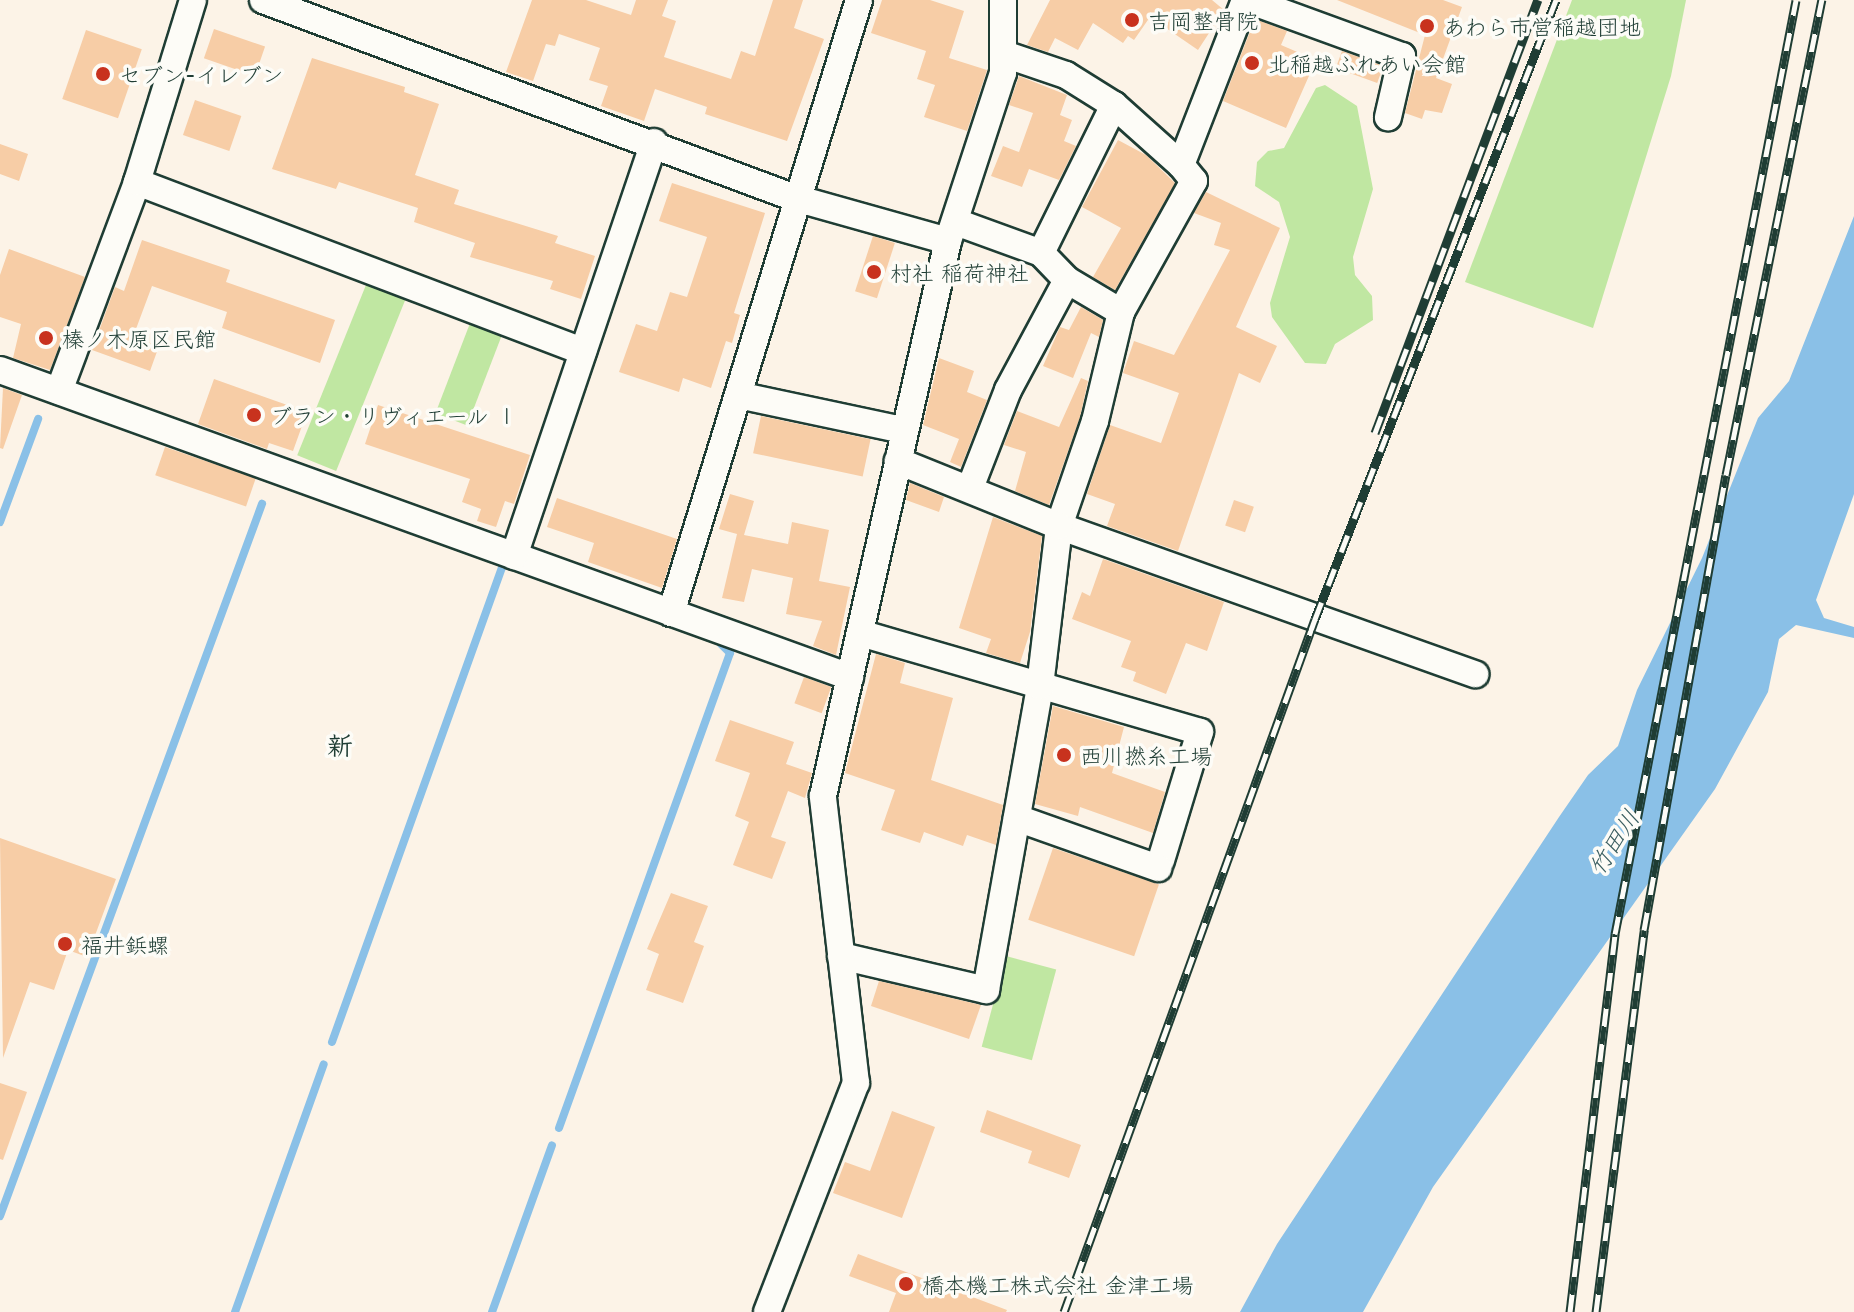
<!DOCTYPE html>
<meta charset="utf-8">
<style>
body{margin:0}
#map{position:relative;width:1854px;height:1312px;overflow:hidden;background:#fcf3e7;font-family:"Playpen Sans","Klee One",sans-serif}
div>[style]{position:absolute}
.green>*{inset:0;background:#c0e7a2;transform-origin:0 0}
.water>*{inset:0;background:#8ac0e7}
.stream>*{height:8px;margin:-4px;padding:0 4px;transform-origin:4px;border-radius:4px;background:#8ac0e7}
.building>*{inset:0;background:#f7cda6;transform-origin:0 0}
.roads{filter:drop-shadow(2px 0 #1f3d34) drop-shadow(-2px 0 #1f3d34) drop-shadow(0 2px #1f3d34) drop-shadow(0 -2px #1f3d34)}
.street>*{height:26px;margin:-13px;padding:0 13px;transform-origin:13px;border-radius:13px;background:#fdfcf7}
.rail>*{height:9px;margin-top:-4.5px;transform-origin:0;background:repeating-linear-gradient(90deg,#fdfcf7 0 18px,#1f3d34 0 36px);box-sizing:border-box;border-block:2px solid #1f3d34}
.dots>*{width:22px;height:22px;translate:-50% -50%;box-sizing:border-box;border:4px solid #fdfcf7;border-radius:50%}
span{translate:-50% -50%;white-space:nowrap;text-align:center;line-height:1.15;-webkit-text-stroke:7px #fdfcf7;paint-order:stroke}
.poi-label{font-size:22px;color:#1f3d34}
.left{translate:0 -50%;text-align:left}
.water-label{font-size:24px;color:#3a5e61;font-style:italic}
.quarter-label{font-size:26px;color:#1f3d34;font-weight:700}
</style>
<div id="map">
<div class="green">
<i style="clip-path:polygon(1572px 0,1686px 0,1671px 76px,1593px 328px,1465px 282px)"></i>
<i style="clip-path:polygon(1325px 85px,1357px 106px,1373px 189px,1353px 257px,1355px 275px,1372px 296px,1373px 320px,1335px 344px,1326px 364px,1305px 363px,1272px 317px,1270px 303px,1290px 237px,1279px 202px,1255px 186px,1257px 162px,1268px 151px,1284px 148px,1316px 88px)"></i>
<i style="left:368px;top:280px;width:42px;height:189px;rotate:22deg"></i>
<i style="left:472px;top:318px;width:34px;height:102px;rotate:21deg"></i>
<i style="left:1006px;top:956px;width:52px;height:94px;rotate:15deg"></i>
</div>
<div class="water">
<i style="clip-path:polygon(1854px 216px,1854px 494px,1816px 600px,1824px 618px,1854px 627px,1854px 638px,1796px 625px,1779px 639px,1768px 692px,1715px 789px,1433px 1187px,1363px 1312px,1240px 1312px,1277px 1244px,1559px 817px,1588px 775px,1618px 746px,1637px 690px,1702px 558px,1758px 418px,1789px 381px)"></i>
</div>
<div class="stream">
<i style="left:0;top:522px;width:110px;rotate:-69.7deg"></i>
<i style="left:332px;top:1042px;width:510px;rotate:-70.29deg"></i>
<i style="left:504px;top:562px;width:6px;rotate:18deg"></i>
<i style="left:559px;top:1128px;width:505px;rotate:-70.2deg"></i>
<i style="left:730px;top:653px;width:13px;rotate:-135deg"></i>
<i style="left:0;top:1216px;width:759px;rotate:-69.8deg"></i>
<i style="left:235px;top:1312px;width:263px;rotate:-70.3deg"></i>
<i style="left:492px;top:1312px;width:177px;rotate:-70.2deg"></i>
</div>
<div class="building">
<i style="clip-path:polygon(532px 0,586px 0,631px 15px,636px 0,668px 0,662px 16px,676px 21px,664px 57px,731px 79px,741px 51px,755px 56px,773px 0,803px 0,794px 28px,824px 39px,787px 141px,705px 114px,707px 107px,655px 89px,644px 121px,601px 106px,608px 86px,589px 80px,600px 48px,559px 34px,555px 46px,546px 44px,533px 81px,506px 72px)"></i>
<i style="clip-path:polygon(882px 0,930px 0,964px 11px,949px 58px,987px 70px,967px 131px,924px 117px,935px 85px,917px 79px,926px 51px,871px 33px)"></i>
<i style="clip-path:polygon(1050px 0,1212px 0,1224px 10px,1198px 50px,1150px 17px,1134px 40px,1128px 36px,1123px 43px,1093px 23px,1078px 50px,1055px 38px,1048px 52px,1027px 45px)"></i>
<i style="clip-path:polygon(1337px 0,1443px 0,1462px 7px,1436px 78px,1452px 84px,1442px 113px,1425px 110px,1422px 119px,1405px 113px,1425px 35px)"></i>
<i style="clip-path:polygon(1255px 19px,1287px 31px,1281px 45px,1316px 60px,1286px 128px,1223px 101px)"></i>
<i style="left:214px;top:29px;width:54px;height:31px;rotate:19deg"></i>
<i style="left:86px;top:30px;width:59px;height:73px;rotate:19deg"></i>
<i style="left:1342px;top:51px;width:44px;height:18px;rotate:20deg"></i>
<i style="clip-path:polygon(312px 58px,405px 87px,404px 92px,439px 104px,415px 175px,459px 190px,454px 204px,558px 236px,555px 243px,595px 256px,581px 299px,550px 289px,553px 281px,470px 257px,475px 243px,414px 222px,418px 208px,339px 182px,336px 189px,272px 169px)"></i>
<i style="clip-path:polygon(1019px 76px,1067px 95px,1060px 115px,1072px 120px,1064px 141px,1076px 146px,1059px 180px,1029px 169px,1022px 187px,991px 176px,1003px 146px,1019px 152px,1033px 113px,1009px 105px)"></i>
<i style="left:195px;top:100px;width:49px;height:37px;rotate:19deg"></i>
<i style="clip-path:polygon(1118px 140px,1146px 155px,1175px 183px,1115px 290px,1093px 277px,1121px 228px,1082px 207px)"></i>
<i style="clip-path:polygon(0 144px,28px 154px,19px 181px,0 174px)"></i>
<i style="clip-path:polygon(672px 183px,765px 213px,734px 313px,740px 315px,732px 343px,726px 341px,711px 388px,683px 378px,679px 392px,619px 372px,636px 324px,657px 331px,670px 292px,687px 297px,707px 237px,659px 221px)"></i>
<i style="clip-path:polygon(1206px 192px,1280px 228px,1236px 327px,1277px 346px,1260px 383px,1239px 373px,1178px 551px,1107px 526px,1115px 504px,1087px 494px,1110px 425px,1161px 443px,1179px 393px,1123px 373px,1134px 341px,1174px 355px,1230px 250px,1214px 245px,1221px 223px,1194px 213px)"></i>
<i style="left:873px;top:236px;width:23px;height:58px;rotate:18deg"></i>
<i style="clip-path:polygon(142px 240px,230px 270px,226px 282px,335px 320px,320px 363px,222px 328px,227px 312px,152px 286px,133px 337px,159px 346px,150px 371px,92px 350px,115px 287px,124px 291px)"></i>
<i style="clip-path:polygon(9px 249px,85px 277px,50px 370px,13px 358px,21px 324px,0 317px,0 275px)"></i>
<i style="clip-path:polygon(1081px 307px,1103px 320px,1099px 337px,1091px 333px,1073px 378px,1043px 366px,1060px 327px,1069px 330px)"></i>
<i style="clip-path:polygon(939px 358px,974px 371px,967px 392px,987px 400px,961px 467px,950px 462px,959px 439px,923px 425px)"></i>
<i style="clip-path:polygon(1081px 378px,1088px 381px,1080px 417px,1049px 505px,1015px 491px,1026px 452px,1004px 445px,1017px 411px,1059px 427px)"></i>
<i style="clip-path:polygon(214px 379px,307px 412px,293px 451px,269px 443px,267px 449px,198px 424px)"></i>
<i style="clip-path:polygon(3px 388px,22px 395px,3px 449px,0 448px)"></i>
<i style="clip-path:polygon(378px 405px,530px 455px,514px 504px,505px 501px,496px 527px,477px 521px,481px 509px,462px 502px,470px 479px,365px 444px)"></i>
<i style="left:761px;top:416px;width:112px;height:38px;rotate:12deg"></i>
<i style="left:165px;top:447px;width:96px;height:30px;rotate:19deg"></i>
<i style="clip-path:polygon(910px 483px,944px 497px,939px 512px,906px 500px)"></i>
<i style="clip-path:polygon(730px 494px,754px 501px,744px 535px,788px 544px,792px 522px,829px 530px,819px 581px,850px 587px,836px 655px,813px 646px,822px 621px,786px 614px,793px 578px,752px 569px,744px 602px,722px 598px,737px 534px,719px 529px)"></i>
<i style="clip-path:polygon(557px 498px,677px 539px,662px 588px,588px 562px,594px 543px,547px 527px)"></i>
<i style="left:1234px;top:500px;width:21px;height:27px;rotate:19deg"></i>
<i style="clip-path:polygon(993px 517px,1042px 536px,1030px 632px,1020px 663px,986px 653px,991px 639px,959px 628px)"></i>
<i style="clip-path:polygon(1103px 559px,1224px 602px,1207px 651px,1186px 643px,1166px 694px,1133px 681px,1136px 672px,1121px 667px,1131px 641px,1072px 619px,1082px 592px,1090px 596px)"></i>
<i style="clip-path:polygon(876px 654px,905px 663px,900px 683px,953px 698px,931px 780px,1003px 805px,996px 845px,967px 835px,963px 846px,924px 832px,920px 843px,881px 830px,895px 790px,845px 773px)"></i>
<i style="left:804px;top:677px;width:29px;height:28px;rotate:20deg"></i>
<i style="clip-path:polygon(1053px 706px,1124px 727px,1112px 773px,1165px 792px,1153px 833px,1080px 807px,1078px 816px,1035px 804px)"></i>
<i style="clip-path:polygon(730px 720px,794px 742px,786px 764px,812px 773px,805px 798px,788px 791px,771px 837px,786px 842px,772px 879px,733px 865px,749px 822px,735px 816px,750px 773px,715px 761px)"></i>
<i style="clip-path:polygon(0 838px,116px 879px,87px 957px,68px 950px,54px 990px,30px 982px,3px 1058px)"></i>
<i style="left:1053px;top:848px;width:112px;height:76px;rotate:19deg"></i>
<i style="clip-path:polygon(671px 893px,708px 906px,694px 942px,704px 946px,683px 1003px,646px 990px,659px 954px,647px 949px)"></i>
<i style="clip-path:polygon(879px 981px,981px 1005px,969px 1039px,871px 1006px)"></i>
<i style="clip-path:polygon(0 1083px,27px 1092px,3px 1160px,0 1159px)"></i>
<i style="clip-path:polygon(987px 1110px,1081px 1145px,1069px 1178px,1028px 1163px,1032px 1151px,980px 1132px)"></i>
<i style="clip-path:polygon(892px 1111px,935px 1127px,902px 1218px,833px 1193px,845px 1162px,870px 1171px)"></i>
<i style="clip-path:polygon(858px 1254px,1007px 1310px,1006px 1312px,889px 1312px,896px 1293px,849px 1276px)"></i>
</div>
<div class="roads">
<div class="street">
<i style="left:263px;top:0;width:568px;rotate:20.41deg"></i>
<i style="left:795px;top:198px;width:159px;rotate:15.7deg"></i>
<i style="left:1248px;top:0;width:164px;rotate:20deg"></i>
<i style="left:1402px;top:56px;width:63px;rotate:102.9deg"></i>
<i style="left:1004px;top:54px;width:65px;rotate:18.7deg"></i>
<i style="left:1066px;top:75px;width:57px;rotate:32deg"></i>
<i style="left:1114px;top:105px;width:90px;rotate:41.8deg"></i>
<i style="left:1181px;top:165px;width:177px;rotate:-68.8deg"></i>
<i style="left:137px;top:182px;width:477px;rotate:20.8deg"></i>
<i style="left:956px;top:222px;width:90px;rotate:20deg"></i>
<i style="left:1041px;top:253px;width:37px;rotate:46deg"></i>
<i style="left:1067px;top:280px;width:63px;rotate:30.7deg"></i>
<i style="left:1121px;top:312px;width:112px;rotate:103.4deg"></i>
<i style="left:1095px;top:421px;width:111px;rotate:108.9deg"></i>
<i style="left:1059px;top:526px;width:442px;rotate:19.6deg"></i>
<i style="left:1041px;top:253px;width:165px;rotate:-63.7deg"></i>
<i style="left:1121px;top:312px;width:150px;rotate:-60.9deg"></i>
<i style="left:1194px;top:181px;width:21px;rotate:-129deg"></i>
<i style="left:0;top:370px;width:904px;rotate:19.86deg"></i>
<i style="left:59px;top:391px;width:223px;rotate:-69.5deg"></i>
<i style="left:137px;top:182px;width:190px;rotate:-72.9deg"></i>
<i style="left:738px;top:395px;width:169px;rotate:12deg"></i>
<i style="left:970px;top:488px;width:105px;rotate:-68.8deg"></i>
<i style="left:1008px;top:390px;width:125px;rotate:-61.8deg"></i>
<i style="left:514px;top:556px;width:437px;rotate:-71.3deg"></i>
<i style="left:671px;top:613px;width:641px;rotate:-72.95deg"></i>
<i style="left:860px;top:633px;width:354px;rotate:16.2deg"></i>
<i style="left:1200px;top:732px;width:134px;rotate:106.9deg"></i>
<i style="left:1017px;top:818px;width:150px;rotate:19.5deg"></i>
<i style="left:841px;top:956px;width:149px;rotate:13.2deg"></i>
<i style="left:986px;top:990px;width:309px;rotate:-79.9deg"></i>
<i style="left:1040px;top:686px;width:161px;rotate:-83.2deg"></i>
<i style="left:1059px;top:526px;width:174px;rotate:-158deg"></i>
<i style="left:767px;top:1312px;width:246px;rotate:-68.8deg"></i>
<i style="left:856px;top:1083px;width:289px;rotate:-96.6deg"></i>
<i style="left:823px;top:796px;width:569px;rotate:-77.31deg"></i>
<i style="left:948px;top:241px;width:177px;rotate:-71.9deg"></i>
<i style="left:1003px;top:73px;width:73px;rotate:-90deg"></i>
</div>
</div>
<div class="rail">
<i style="left:1375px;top:433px;width:463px;rotate:-69.4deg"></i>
<i style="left:1064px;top:1312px;width:737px;rotate:-70.09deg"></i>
<i style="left:1315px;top:619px;width:664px;rotate:-68.73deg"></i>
<i style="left:1570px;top:1312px;width:381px;rotate:-83.2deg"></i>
<i style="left:1615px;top:934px;width:951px;rotate:-79.03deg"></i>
<i style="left:1596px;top:1312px;width:385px;rotate:-82.8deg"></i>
<i style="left:1644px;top:930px;width:462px;rotate:-79.8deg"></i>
<i style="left:1726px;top:475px;width:485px;rotate:-78.6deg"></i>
</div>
<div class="dots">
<i style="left:1132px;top:20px;background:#c8321e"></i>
<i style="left:1427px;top:26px;background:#c8321e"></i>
<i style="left:1252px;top:63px;background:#c8321e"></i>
<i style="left:103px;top:74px;background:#c8321e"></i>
<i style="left:874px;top:272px;background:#c8321e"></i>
<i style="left:46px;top:338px;background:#c8321e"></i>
<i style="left:254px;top:415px;background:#c8321e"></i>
<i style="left:1064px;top:755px;background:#c8321e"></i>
<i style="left:65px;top:944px;background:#c8321e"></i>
<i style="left:906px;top:1284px;background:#c8321e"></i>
</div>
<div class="poi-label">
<span class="left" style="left:1148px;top:20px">吉岡整骨院</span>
<span class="left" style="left:1443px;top:26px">あわら市営稲越団地</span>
<span class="left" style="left:1268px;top:63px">北稲越ふれあい会館</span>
<span class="left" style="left:119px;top:74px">セブン-イレブン</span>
<span class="left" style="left:890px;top:272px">村社 稲荷神社</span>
<span class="left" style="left:62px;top:338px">榛ノ木原区民館</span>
<span class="left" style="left:270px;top:415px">ブラン・リヴィエール Ⅰ</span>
<span class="left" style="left:1080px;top:755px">西川撚糸工場</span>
<span class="left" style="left:81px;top:944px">福井鋲螺</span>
<span class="left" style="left:922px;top:1284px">橋本機工株式会社 金津工場</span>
</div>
<div class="water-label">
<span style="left:1613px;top:842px;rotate:-57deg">竹田川</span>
</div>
<div class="quarter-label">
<span style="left:340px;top:745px">新</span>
</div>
</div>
